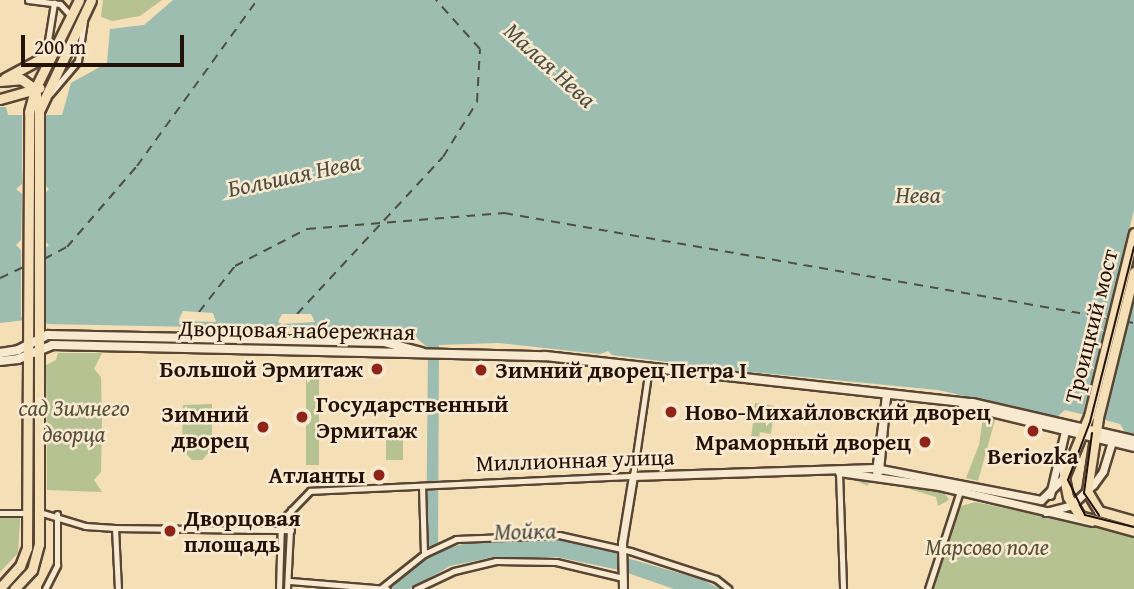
<!DOCTYPE html>
<meta charset="utf-8">
<style>
body{margin:0}
#map{position:relative;width:1134px;height:589px;overflow:hidden;background:#f5dfb7;font-family:"Gentium Book Plus",serif}
div>[style]{position:absolute}
.green>*{inset:0;background:#b7c292;transform-origin:0 0}
.water>*{inset:0;background:#9cbdaf}
.pier>*{inset:0;background:#f5dfb7}
.ferry>*{height:2px;margin-top:-1px;transform-origin:0;background:repeating-linear-gradient(90deg,#4e4e43 0 9px,transparent 0 16px)}
.roads{filter:drop-shadow(2px 0 #584534) drop-shadow(-2px 0 #584534) drop-shadow(0 2px #584534) drop-shadow(0 -2px #584534)}
.minor>*{height:5px;margin:-2.5px;padding:0 2.5px;transform-origin:2.5px;border-radius:2.5px;background:#f8ead0}
.tertiary>*{height:7px;margin:-3.5px;padding:0 3.5px;transform-origin:3.5px;border-radius:3.5px;background:#f8ead0}
.secondary>*{height:8px;margin:-4px;padding:0 4px;transform-origin:4px;border-radius:4px;background:#f8ead0}
.primary>*{height:9px;margin:-4.5px;padding:0 4.5px;transform-origin:4.5px;border-radius:4.5px;background:#f5dfb7}
.tram>*{height:2px;margin:-1px;padding:0 1px;transform-origin:1px;border-radius:1px;background:#241209}
.dots>*{width:19px;height:19px;translate:-50% -50%;box-sizing:border-box;border:4px solid #f8ead0;border-radius:50%}
span{translate:-50% -50%;white-space:nowrap;text-align:center;line-height:1.15;-webkit-text-stroke:5px #f8ead0;paint-order:stroke}
.street-label{font-size:23px;color:#241209}
.poi-label{font-size:23px;color:#241209;font-weight:700}
.right{translate:-100% -50%;text-align:right}
.left{translate:0 -50%;text-align:left}
.park-label{font-size:23px;color:#575039;font-style:italic}
.water-label{font-size:24px;color:#4e4e43;font-style:italic}
.scale{position:absolute;left:21px;top:35px;width:163px;height:32px;box-sizing:border-box;border:4px solid #241209;border-top:0;padding-left:9px;font-size:21px;line-height:24px;white-space:nowrap;color:#241209;-webkit-text-stroke:5px #f8ead0;paint-order:stroke}
</style>
<div id="map">
<div class="green">
<i style="clip-path:polygon(103px 0,162px 0,140px 16px,112px 21px,101px 17px)"></i>
<i style="clip-path:polygon(58px 353px,102px 353px,94px 369px,101px 377px,102px 419px,101px 472px,94px 480px,102px 492px,47px 490px,46px 365px,56px 360px)"></i>
<i style="left:306px;top:372px;width:13px;height:93px"></i>
<i style="clip-path:polygon(755px 403px,775px 406px,771px 434px,760px 432px,759px 438px,751px 437px,753px 423px,760px 421px,753px 416px)"></i>
<i style="clip-path:polygon(212px 404px,212px 449px,202px 460px,192px 460px,182px 449px,183px 405px)"></i>
<i style="clip-path:polygon(983px 417px,995px 420px,978px 481px,966px 478px,979px 445px)"></i>
<i style="left:386px;top:431px;width:17px;height:29px"></i>
<i style="clip-path:polygon(852px 479px,885px 479px,944px 492px,949px 500px,938px 506px,936px 497px,879px 480px,869px 481px,868px 486px)"></i>
<i style="clip-path:polygon(975px 502px,1134px 535px,1134px 589px,932px 589px,953px 515px,961px 506px)"></i>
<i style="clip-path:polygon(0 518px,20px 518px,20px 523px,18px 553px,0 572px)"></i>
</div>
<div class="water">
<i style="clip-path:polygon(173px 0,1134px 0,1134px 434px,1125px 432px,1120px 424px,1089px 416px,1065px 410px,1057px 417px,938px 390px,721px 369px,715px 363px,708px 367px,612px 355px,608px 351px,600px 354px,498px 343px,439px 345px,438px 551px,474px 541px,565px 538px,617px 551px,620px 556px,703px 580px,720px 589px,674px 589px,619px 570px,557px 557px,494px 557px,450px 566px,410px 589px,389px 589px,401px 574px,426px 558px,428px 348px,410px 332px,294px 325px,289px 329px,47px 324px,43px 318px,0 323px,0 107px,6px 107px,8px 115px,62px 115px,71px 83px,107px 63px,110px 29px,144px 25px)"></i>
</div>
<div class="pier">
<i style="clip-path:polygon(22px 112px,46px 113px,44px 184px,49px 189px,44px 194px,43px 240px,49px 245px,43px 250px,43px 318px,21px 317px,21px 250px,16px 245px,21px 240px,22px 194px,16px 189px,22px 184px)"></i>
<i style="clip-path:polygon(1134px 210px,1134px 292px,1102px 419px,1083px 414px)"></i>
<i style="clip-path:polygon(183px 311px,213px 313px,216px 322px,183px 321px,179px 319px)"></i>
<i style="clip-path:polygon(282px 314px,311px 314px,315px 322px,282px 324px,278px 322px)"></i>
</div>
<div class="ferry">
<i style="left:44px;top:259px;width:26px;rotate:-28deg"></i>
<i style="left:67px;top:247px;width:107px;rotate:-49.2deg"></i>
<i style="left:137px;top:166px;width:205px;rotate:-54.1deg"></i>
<i style="left:0;top:278px;width:29px;rotate:-25deg"></i>
<i style="left:199px;top:312px;width:58px;rotate:-52deg"></i>
<i style="left:235px;top:266px;width:81px;rotate:-27.2deg"></i>
<i style="left:307px;top:229px;width:198px;rotate:-4.6deg"></i>
<i style="left:504px;top:213px;width:613px;rotate:9.86deg"></i>
<i style="left:297px;top:314px;width:214px;rotate:-47.1deg"></i>
<i style="left:443px;top:157px;width:65px;rotate:-58.3deg"></i>
<i style="left:477px;top:102px;width:53px;rotate:-86.8deg"></i>
<i style="left:480px;top:49px;width:66px;rotate:-131.9deg"></i>
<i style="left:1124px;top:321px;width:10px;rotate:11deg"></i>
</div>
<div class="roads">
<div class="minor">
<i style="left:28px;top:0;width:32px;rotate:7deg"></i>
<i style="left:60px;top:4px;width:16px;rotate:47deg"></i>
<i style="left:46px;top:53px;width:51px;rotate:-80.9deg"></i>
<i style="left:50px;top:94px;width:43px;rotate:-49.7deg"></i>
<i style="left:78px;top:61px;width:40px;rotate:-81.5deg"></i>
<i style="left:839px;top:472px;width:117px;rotate:88deg"></i>
<i style="left:422px;top:486px;width:68px;rotate:88.3deg"></i>
<i style="left:39px;top:512px;width:48px;rotate:16.9deg"></i>
<i style="left:85px;top:526px;width:30px;rotate:4deg"></i>
<i style="left:0;top:513px;width:27px"></i>
<i style="left:290px;top:581px;width:97px;rotate:4.7deg"></i>
<i style="left:45px;top:589px;width:27px;rotate:-63deg"></i>
<i style="left:57px;top:565px;width:51px;rotate:-90deg"></i>
<i style="left:118px;top:589px;width:61px;rotate:-92.8deg"></i>
<i style="left:115px;top:528px;width:176px;rotate:0.7deg"></i>
<i style="left:279px;top:589px;width:68px;rotate:-88.3deg"></i>
<i style="left:281px;top:521px;width:42px;rotate:-46deg"></i>
<i style="left:310px;top:491px;width:323px;rotate:-2.7deg"></i>
<i style="left:633px;top:476px;width:109px;rotate:-81.6deg"></i>
<i style="left:287px;top:589px;width:79px;rotate:-87.1deg"></i>
<i style="left:380px;top:589px;width:56px;rotate:-38.5deg"></i>
<i style="left:424px;top:554px;width:35px;rotate:-25deg"></i>
<i style="left:456px;top:539px;width:103px;rotate:-2.2deg"></i>
<i style="left:559px;top:535px;width:73px;rotate:12.7deg"></i>
<i style="left:630px;top:551px;width:90px;rotate:18deg"></i>
<i style="left:716px;top:579px;width:16px;rotate:38deg"></i>
<i style="left:416px;top:589px;width:42px;rotate:-25.3deg"></i>
<i style="left:454px;top:571px;width:43px;rotate:-13.4deg"></i>
<i style="left:496px;top:561px;width:60px;rotate:1deg"></i>
<i style="left:556px;top:562px;width:69px;rotate:13.4deg"></i>
<i style="left:928px;top:589px;width:106px;rotate:-71.9deg"></i>
</div>
<div class="tertiary">
<i style="left:876px;top:471px;width:76px;rotate:-82.4deg"></i>
<i style="left:879px;top:471px;width:75px;rotate:-84.7deg"></i>
<i style="left:839px;top:472px;width:101px;rotate:8deg"></i>
<i style="left:939px;top:486px;width:157px;rotate:13.2deg"></i>
<i style="left:1050px;top:495px;width:66px;rotate:-76.8deg"></i>
<i style="left:1046px;top:512px;width:27px;rotate:-15deg"></i>
<i style="left:1072px;top:505px;width:29px;rotate:-44deg"></i>
<i style="left:1093px;top:485px;width:17px;rotate:-54deg"></i>
<i style="left:1103px;top:471px;width:30px;rotate:-73deg"></i>
<i style="left:623px;top:589px;width:46px;rotate:-91.2deg"></i>
<i style="left:622px;top:543px;width:68px;rotate:-80.7deg"></i>
<i style="left:633px;top:476px;width:242px;rotate:-1.9deg"></i>
<i style="left:875px;top:468px;width:169px;rotate:10.9deg"></i>
<i style="left:1041px;top:500px;width:33px;rotate:-45deg"></i>
<i style="left:1064px;top:477px;width:21px;rotate:-104deg"></i>
</div>
<div class="secondary">
<i style="left:0;top:353px;width:18px;rotate:-9deg"></i>
<i style="left:18px;top:350px;width:33px;rotate:-27deg"></i>
<i style="left:47px;top:335px;width:337px;rotate:1.2deg"></i>
<i style="left:384px;top:342px;width:39px;rotate:15deg"></i>
<i style="left:0;top:361px;width:18px;rotate:-6deg"></i>
<i style="left:18px;top:359px;width:37px;rotate:-22deg"></i>
<i style="left:52px;top:345px;width:493px;rotate:1.3deg"></i>
<i style="left:545px;top:356px;width:430px;rotate:6.3deg"></i>
<i style="left:972px;top:403px;width:166px;rotate:12.9deg"></i>
<i style="left:963px;top:405px;width:176px;rotate:13.8deg"></i>
</div>
<div class="primary">
<i style="left:5px;top:78px;width:57px;rotate:-28.4deg"></i>
<i style="left:0;top:81px;width:21px;rotate:-5deg"></i>
<i style="left:21px;top:79px;width:17px;rotate:36deg"></i>
<i style="left:35px;top:89px;width:23px;rotate:80deg"></i>
<i style="left:39px;top:112px;width:432px;rotate:90deg"></i>
<i style="left:39px;top:544px;width:27px;rotate:105deg"></i>
<i style="left:32px;top:570px;width:26px;rotate:133deg"></i>
<i style="left:0;top:99px;width:41px;rotate:-15.8deg"></i>
<i style="left:40px;top:109px;width:120px;rotate:-64.9deg"></i>
<i style="left:1134px;top:233px;width:188px;rotate:103.8deg"></i>
<i style="left:1089px;top:416px;width:66px;rotate:112.3deg"></i>
<i style="left:1064px;top:477px;width:20px;rotate:79deg"></i>
<i style="left:1068px;top:497px;width:22px;rotate:58deg"></i>
<i style="left:1080px;top:516px;width:56px;rotate:15.5deg"></i>
<i style="left:1134px;top:272px;width:150px;rotate:103.9deg"></i>
<i style="left:1098px;top:418px;width:74px;rotate:98.6deg"></i>
<i style="left:1087px;top:491px;width:23px;rotate:59deg"></i>
<i style="left:1099px;top:511px;width:36px;rotate:16deg"></i>
<i style="left:0;top:588px;width:30px;rotate:-48deg"></i>
<i style="left:20px;top:566px;width:19px;rotate:-69deg"></i>
<i style="left:27px;top:548px;width:436px;rotate:-89.7deg"></i>
<i style="left:29px;top:112px;width:24px;rotate:-75deg"></i>
<i style="left:35px;top:89px;width:99px;rotate:-63.7deg"></i>
</div>
</div>
<div class="tram">
<i style="left:1134px;top:247px;width:180px;rotate:104.1deg"></i>
<i style="left:1090px;top:422px;width:62px;rotate:110.8deg"></i>
<i style="left:1068px;top:480px;width:39px;rotate:64deg"></i>
<i style="left:1085px;top:515px;width:50px;rotate:13.8deg"></i>
<i style="left:1092px;top:433px;width:61px;rotate:97.6deg"></i>
<i style="left:1084px;top:493px;width:27px;rotate:56deg"></i>
</div>
<div class="dots">
<i style="left:377px;top:369px;background:#8f2418"></i>
<i style="left:481px;top:370px;background:#8f2418"></i>
<i style="left:671px;top:412px;background:#8f2418"></i>
<i style="left:302px;top:417px;background:#8f2418"></i>
<i style="left:263px;top:427px;background:#8f2418"></i>
<i style="left:1033px;top:431px;background:#8f2418"></i>
<i style="left:925px;top:442px;background:#8f2418"></i>
<i style="left:379px;top:475px;background:#8f2418"></i>
<i style="left:170px;top:531px;background:#8f2418"></i>
</div>
<div class="street-label">
<span style="left:1091px;top:326px;rotate:-76deg">Троицкий мост</span>
<span style="left:297px;top:330px;rotate:1deg">Дворцовая набережная</span>
<span style="left:575px;top:460px;rotate:-2deg">Миллионная улица</span>
</div>
<div class="poi-label">
<span class="right" style="left:363px;top:369px">Большой Эрмитаж</span>
<span class="left" style="left:495px;top:370px">Зимний дворец Петра I</span>
<span class="left" style="left:316px;top:417px">Государственный<br>Эрмитаж</span>
<span class="left" style="left:685px;top:412px">Ново-Михайловский дворец</span>
<span class="right" style="left:249px;top:427px">Зимний<br>дворец</span>
<span class="right" style="left:911px;top:442px">Мраморный дворец</span>
<span style="left:1033px;top:456px">Beriozka</span>
<span class="right" style="left:365px;top:475px">Атланты</span>
<span class="left" style="left:184px;top:531px">Дворцовая<br>площадь</span>
</div>
<div class="park-label">
<span style="left:74px;top:421px">сад Зимнего<br>дворца</span>
<span style="left:987px;top:547px">Марсово поле</span>
</div>
<div class="water-label">
<span style="left:550px;top:65px;rotate:42deg">Малая Нева</span>
<span style="left:294px;top:175px;rotate:-12deg">Большая Нева</span>
<span style="left:918px;top:195px">Нева</span>
<span style="left:525px;top:531px;rotate:-1deg">Мойка</span>
</div>
<div class="scale">200 m</div>
</div>
